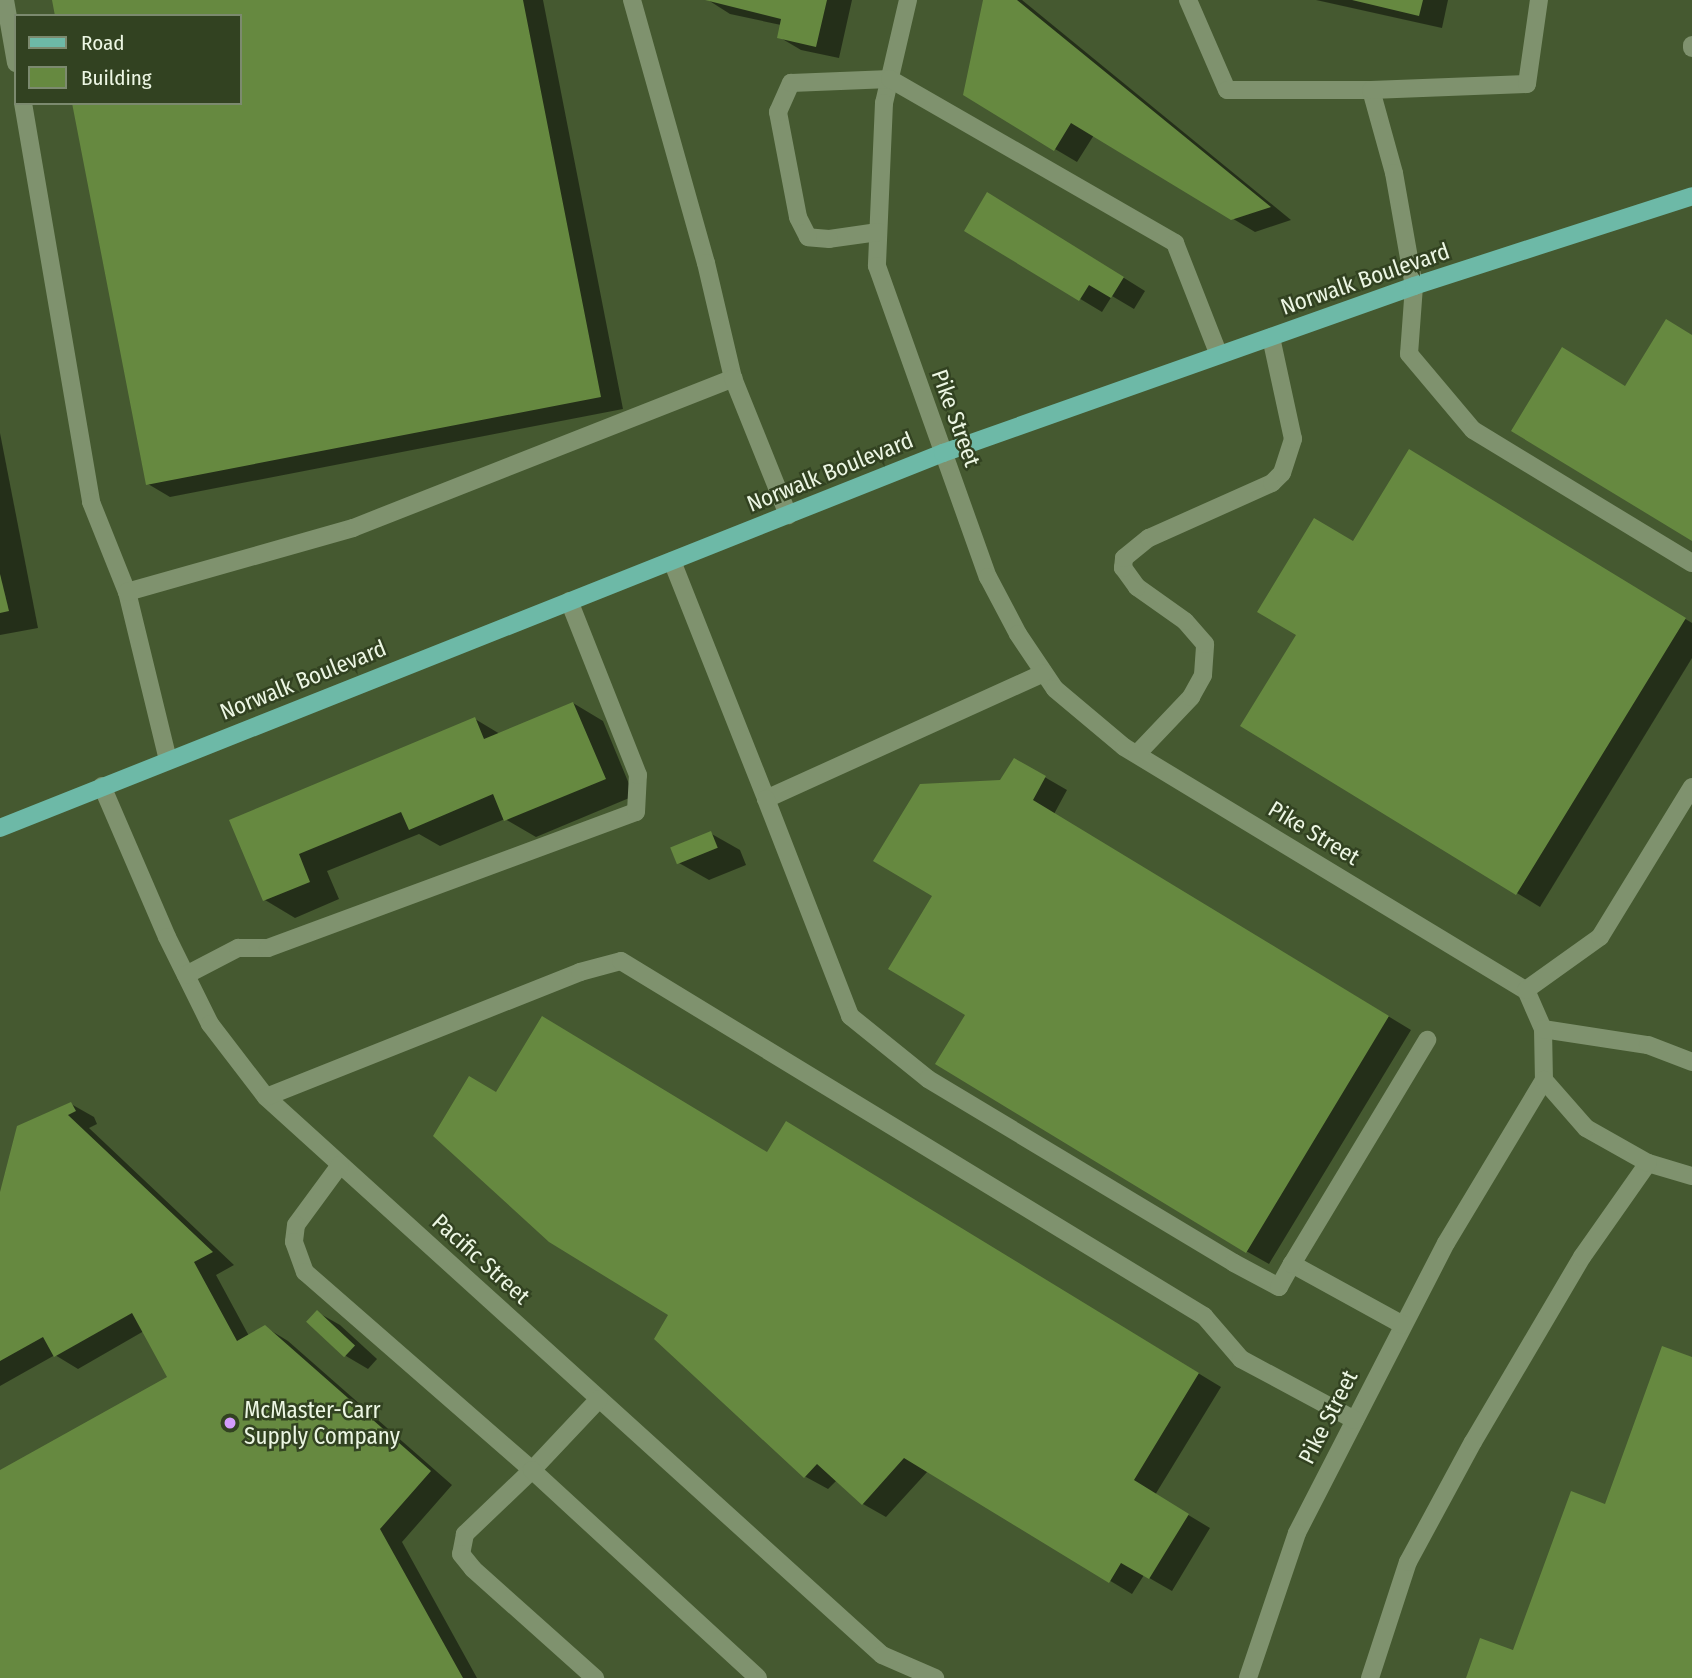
<!DOCTYPE html>
<style>
body{margin:0}
#map{position:relative;width:1692px;height:1678px;overflow:hidden;background:#3c4d2c;font-family:"Fira Sans Condensed",sans-serif}
div>[style]{position:absolute}
.built>*{inset:0;background:#455930}
.shadow>*{inset:0;background:#0007}
.building>*{inset:0;background:#668940;transform-origin:0 0}
.minor>*{height:18px;margin:-9px;padding:0 9px;transform-origin:9px;border-radius:9px;background:#7f926e}
.major>*{height:18px;margin:-9px;padding:0 9px;transform-origin:9px;border-radius:9px;background:#6db9a7}
.dots>*{width:19px;height:19px;translate:-50% -50%;box-sizing:border-box;border:4px solid #324221;border-radius:50%}
span{translate:-50% -50%;white-space:nowrap;text-align:center;line-height:1.15;-webkit-text-stroke:5px #324221;paint-order:stroke}
.street-label{font-size:23px;color:#ecf6e3}
.poi-label{font-size:23px;color:#ecf6e3}
.left{translate:0 -50%;text-align:left}
.legend{position:absolute;left:14px;top:14px;width:228px;height:91px;box-sizing:border-box;background:#324221;border:2px solid #7c8a6f;margin:0;padding:9px 12px;list-style:none;font-size:21px;color:#ecf6e3}
.legend li{display:flex;align-items:center;gap:14px;height:35px}
.legend b{width:35px;border:2px solid #7c8a6f}
</style>
<div id="map">
<div class="built">
<i style="clip-path:polygon(evenodd,0 0,1692px 0,1692px 1678px,0 1678px,0 0,16px 16px,240px 16px,240px 103px,16px 103px,16px 16px)"></i>
</div>
<div class="shadow">
<i style="clip-path:polygon(54px 0,543px 0,623px 409px,170px 497px,148px 484px,240px 103px,240px 16px)"></i>
<i style="clip-path:polygon(708px 0,852px 0,839px 58px,801px 50px,779px 37px,781px 25px,730px 14px)"></i>
<i style="clip-path:polygon(985px 0,1022px 0,1291px 220px,1255px 232px,1094px 135px,1077px 162px,1055px 149px)"></i>
<i style="clip-path:polygon(1316px 0,1448px 0,1442px 28px)"></i>
<i style="clip-path:polygon(1010px 207px,1145px 291px,1134px 309px,1112px 296px,1102px 312px,966px 230px)"></i>
<i style="clip-path:polygon(0 433px,38px 628px,0 635px)"></i>
<i style="clip-path:polygon(1432px 464px,1692px 623px,1692px 658px,1540px 907px,1242px 726px,1354px 543px)"></i>
<i style="clip-path:polygon(573px 703px,603px 721px,634px 796px,536px 837px,505px 819px,440px 846px,419px 834px,327px 871px,339px 899px,295px 918px,265px 900px,231px 821px,475px 719px,500px 734px)"></i>
<i style="clip-path:polygon(1015px 760px,1067px 790px,1054px 814px,1411px 1030px,1269px 1264px,1246px 1251px,967px 1014px,1001px 781px)"></i>
<i style="clip-path:polygon(710px 833px,740px 850px,746px 865px,709px 880px,679px 863px)"></i>
<i style="clip-path:polygon(497px 1094px,768px 1154px,809px 1137px,1221px 1387px,1155px 1495px,1210px 1528px,1172px 1591px,1144px 1575px,1132px 1594px,928px 1471px,886px 1517px,863px 1504px,837px 1480px,828px 1489px,806px 1477px,656px 1339px,671px 1314px)"></i>
<i style="clip-path:polygon(71px 1104px,94px 1117px,97px 1124px,89px 1128px,234px 1265px,216px 1275px,249px 1336px,265px 1327px,288px 1341px,452px 1485px,402px 1542px,477px 1678px,0 1678px,0 1472px,170px 1377px,144px 1331px,78px 1369px,55px 1355px,0 1386px,0 1194px)"></i>
<i style="clip-path:polygon(317px 1312px,340px 1325px,377px 1359px,368px 1369px,346px 1356px)"></i>
</div>
<div class="building">
<i style="clip-path:polygon(52px 0,523px 0,601px 397px,146px 485px,72px 103px,240px 103px,240px 16px,55px 16px)"></i>
<i style="clip-path:polygon(705px 0,827px 0,816px 47px,777px 38px,781px 19px)"></i>
<i style="clip-path:polygon(983px 0,1017px 0,1271px 207px,1231px 220px,1071px 123px,1054px 151px,963px 95px)"></i>
<i style="clip-path:polygon(1352px 0,1423px 0,1419px 16px)"></i>
<i style="clip-path:polygon(987px 192px,1124px 277px,1111px 298px,1089px 285px,1079px 301px,964px 231px)"></i>
<i style="clip-path:polygon(1666px 319px,1692px 335px,1692px 541px,1511px 431px,1562px 347px,1625px 386px)"></i>
<i style="clip-path:polygon(1409px 449px,1686px 618px,1516px 895px,1240px 726px,1296px 635px,1257px 612px,1314px 518px,1353px 541px)"></i>
<i style="clip-path:polygon(0 574px,9px 611px,0 613px)"></i>
<i style="clip-path:polygon(573px 702px,606px 779px,504px 821px,493px 794px,409px 830px,401px 812px,299px 854px,310px 882px,263px 901px,229px 820px,475px 717px,484px 739px)"></i>
<i style="clip-path:polygon(1014px 758px,1046px 776px,1033px 800px,1389px 1016px,1246px 1253px,935px 1064px,965px 1015px,888px 969px,932px 896px,873px 861px,920px 784px,1000px 780px)"></i>
<i style="left:711px;top:831px;width:18px;height:44px;rotate:68deg"></i>
<i style="clip-path:polygon(542px 1016px,767px 1152px,786px 1121px,1199px 1373px,1134px 1480px,1189px 1514px,1149px 1579px,1121px 1563px,1109px 1583px,904px 1458px,862px 1505px,817px 1464px,804px 1478px,654px 1339px,668px 1315px,549px 1242px,433px 1136px,469px 1076px,496px 1092px)"></i>
<i style="clip-path:polygon(71px 1102px,76px 1111px,68px 1115px,213px 1252px,194px 1262px,237px 1341px,265px 1325px,431px 1471px,380px 1529px,463px 1678px,0 1678px,0 1470px,167px 1377px,132px 1313px,54px 1357px,43px 1337px,0 1361px,0 1192px,17px 1126px)"></i>
<i style="left:317px;top:1310px;width:52px;height:16px;rotate:43deg"></i>
<i style="clip-path:polygon(1662px 1346px,1692px 1357px,1692px 1678px,1466px 1678px,1480px 1638px,1513px 1650px,1571px 1491px,1605px 1504px)"></i>
</div>
<div class="minor">
<i style="left:5px;top:0;width:64px;rotate:80.1deg"></i>
<i style="left:632px;top:0;width:273px;rotate:74.3deg"></i>
<i style="left:706px;top:263px;width:118px;rotate:76.8deg"></i>
<i style="left:908px;top:0;width:106px;rotate:103.1deg"></i>
<i style="left:884px;top:103px;width:163px;rotate:92.5deg"></i>
<i style="left:877px;top:266px;width:330px;rotate:70.4deg"></i>
<i style="left:988px;top:577px;width:64px;rotate:62.2deg"></i>
<i style="left:1018px;top:634px;width:66px;rotate:56.1deg"></i>
<i style="left:1055px;top:689px;width:90px;rotate:40deg"></i>
<i style="left:1124px;top:747px;width:470px;rotate:31.2deg"></i>
<i style="left:1526px;top:990px;width:43px;rotate:66.4deg"></i>
<i style="left:1543px;top:1029px;width:51px;rotate:88.9deg"></i>
<i style="left:1544px;top:1080px;width:190px;rotate:121deg"></i>
<i style="left:1446px;top:1243px;width:326px;rotate:117.2deg"></i>
<i style="left:1297px;top:1533px;width:153px;rotate:108.7deg"></i>
<i style="left:1188px;top:0;width:98px;rotate:66.6deg"></i>
<i style="left:1227px;top:90px;width:144px"></i>
<i style="left:1371px;top:90px;width:86px;rotate:74.5deg"></i>
<i style="left:1394px;top:173px;width:115px;rotate:80deg"></i>
<i style="left:1414px;top:286px;width:68px;rotate:94.2deg"></i>
<i style="left:1409px;top:354px;width:99px;rotate:49.9deg"></i>
<i style="left:1473px;top:430px;width:256px;rotate:31.3deg"></i>
<i style="left:1692px;top:45px;width:3px;rotate:90deg"></i>
<i style="left:1371px;top:90px;width:156px;rotate:-2.2deg"></i>
<i style="left:1527px;top:84px;width:85px;rotate:-81.9deg"></i>
<i style="left:23px;top:103px;width:405px;rotate:80.3deg"></i>
<i style="left:91px;top:502px;width:97px;rotate:68.2deg"></i>
<i style="left:878px;top:232px;width:49px;rotate:171.9deg"></i>
<i style="left:829px;top:239px;width:21px;rotate:-175deg"></i>
<i style="left:808px;top:237px;width:22px;rotate:-117deg"></i>
<i style="left:798px;top:217px;width:107px;rotate:-100.8deg"></i>
<i style="left:778px;top:112px;width:32px;rotate:-66deg"></i>
<i style="left:791px;top:83px;width:99px;rotate:-2.3deg"></i>
<i style="left:890px;top:79px;width:329px;rotate:29.9deg"></i>
<i style="left:1175px;top:243px;width:120px;rotate:68.6deg"></i>
<i style="left:672px;top:561px;width:256px;rotate:68.4deg"></i>
<i style="left:766px;top:799px;width:305px;rotate:-24.4deg"></i>
<i style="left:1137px;top:754px;width:79px;rotate:-46.5deg"></i>
<i style="left:1191px;top:697px;width:25px;rotate:-61deg"></i>
<i style="left:1203px;top:675px;width:31px;rotate:-86deg"></i>
<i style="left:1205px;top:644px;width:30px;rotate:-131deg"></i>
<i style="left:1185px;top:621px;width:59px;rotate:-144.7deg"></i>
<i style="left:1137px;top:587px;width:24px;rotate:-126deg"></i>
<i style="left:1123px;top:568px;width:10px;rotate:-84deg"></i>
<i style="left:1124px;top:558px;width:32px;rotate:-39deg"></i>
<i style="left:1149px;top:538px;width:135px;rotate:-24.1deg"></i>
<i style="left:1272px;top:483px;width:14px;rotate:-45deg"></i>
<i style="left:1282px;top:473px;width:36px;rotate:-72deg"></i>
<i style="left:1293px;top:439px;width:104px;rotate:-102.2deg"></i>
<i style="left:168px;top:760px;width:173px;rotate:-103.7deg"></i>
<i style="left:127px;top:592px;width:235px;rotate:-15.8deg"></i>
<i style="left:353px;top:528px;width:409px;rotate:-21.5deg"></i>
<i style="left:733px;top:378px;width:148px;rotate:68.1deg"></i>
<i style="left:102px;top:786px;width:164px;rotate:66.7deg"></i>
<i style="left:167px;top:937px;width:97px;rotate:63.7deg"></i>
<i style="left:210px;top:1024px;width:92px;rotate:52.5deg"></i>
<i style="left:266px;top:1097px;width:831px;rotate:42.17deg"></i>
<i style="left:882px;top:1655px;width:58px;rotate:23.5deg"></i>
<i style="left:766px;top:799px;width:233px;rotate:68.8deg"></i>
<i style="left:850px;top:1016px;width:100px;rotate:38.9deg"></i>
<i style="left:928px;top:1079px;width:357px;rotate:31deg"></i>
<i style="left:1234px;top:1263px;width:51px;rotate:28.1deg"></i>
<i style="left:1279px;top:1287px;width:26px;rotate:-61deg"></i>
<i style="left:186px;top:975px;width:59px;rotate:-27.4deg"></i>
<i style="left:238px;top:948px;width:30px"></i>
<i style="left:268px;top:948px;width:392px;rotate:-20.3deg"></i>
<i style="left:636px;top:812px;width:37px;rotate:-87deg"></i>
<i style="left:638px;top:775px;width:187px;rotate:-111.6deg"></i>
<i style="left:1526px;top:990px;width:91px;rotate:-35.6deg"></i>
<i style="left:1600px;top:937px;width:176px;rotate:-58.5deg"></i>
<i style="left:1543px;top:1029px;width:106px;rotate:8.7deg"></i>
<i style="left:1648px;top:1045px;width:47px;rotate:21.1deg"></i>
<i style="left:266px;top:1097px;width:338px;rotate:-21.7deg"></i>
<i style="left:580px;top:972px;width:42px;rotate:-15deg"></i>
<i style="left:621px;top:961px;width:683px;rotate:31.34deg"></i>
<i style="left:1204px;top:1316px;width:57px;rotate:49.3deg"></i>
<i style="left:1241px;top:1359px;width:129px;rotate:28.2deg"></i>
<i style="left:1648px;top:1163px;width:46px;rotate:16.5deg"></i>
<i style="left:340px;top:1165px;width:74px;rotate:126.3deg"></i>
<i style="left:296px;top:1225px;width:17px;rotate:97deg"></i>
<i style="left:294px;top:1242px;width:32px;rotate:70deg"></i>
<i style="left:305px;top:1272px;width:301px;rotate:41.1deg"></i>
<i style="left:532px;top:1470px;width:93px;rotate:136.3deg"></i>
<i style="left:465px;top:1534px;width:20px;rotate:101deg"></i>
<i style="left:461px;top:1554px;width:19px;rotate:51deg"></i>
<i style="left:473px;top:1569px;width:164px;rotate:41.8deg"></i>
<i style="left:1403px;top:1325px;width:127px;rotate:-151.2deg"></i>
<i style="left:1292px;top:1264px;width:262px;rotate:-58.9deg"></i>
<i style="left:599px;top:1399px;width:98px;rotate:133.3deg"></i>
<i style="left:532px;top:1470px;width:307px;rotate:42.6deg"></i>
<i style="left:1370px;top:1678px;width:122px;rotate:-71.9deg"></i>
<i style="left:1408px;top:1562px;width:136px;rotate:-61.6deg"></i>
<i style="left:1473px;top:1442px;width:215px;rotate:-59.5deg"></i>
<i style="left:1582px;top:1257px;width:115px;rotate:-54.9deg"></i>
<i style="left:1648px;top:1163px;width:71px;rotate:-150.6deg"></i>
<i style="left:1586px;top:1128px;width:64px;rotate:-131.2deg"></i>
</div>
<div class="major">
<i style="left:0;top:828px;width:1015px;rotate:-21.69deg"></i>
<i style="left:943px;top:453px;width:500px;rotate:-19.5deg"></i>
<i style="left:1414px;top:286px;width:292px;rotate:-17.9deg"></i>
</div>
<div class="dots">
<i style="left:230px;top:1423px;background:#d49cfc"></i>
</div>
<div class="street-label">
<span style="left:1365px;top:279px;rotate:-19deg">Norwalk Boulevard</span>
<span style="left:956px;top:418px;rotate:70deg">Pike Street</span>
<span style="left:830px;top:472px;rotate:-22deg">Norwalk Boulevard</span>
<span style="left:303px;top:680px;rotate:-22deg">Norwalk Boulevard</span>
<span style="left:1314px;top:833px;rotate:31deg">Pike Street</span>
<span style="left:481px;top:1259px;rotate:42deg">Pacific Street</span>
<span style="left:1328px;top:1417px;rotate:-63deg">Pike Street</span>
</div>
<div class="poi-label">
<span class="left" style="left:244px;top:1423px">McMaster-Carr<br>Supply Company</span>
</div>
<ul class="legend">
<li><b style="height:9px;background:#6db9a7"></b>Road</li>
<li><b style="height:19px;background:#668940"></b>Building</li>
</ul>
</div>
